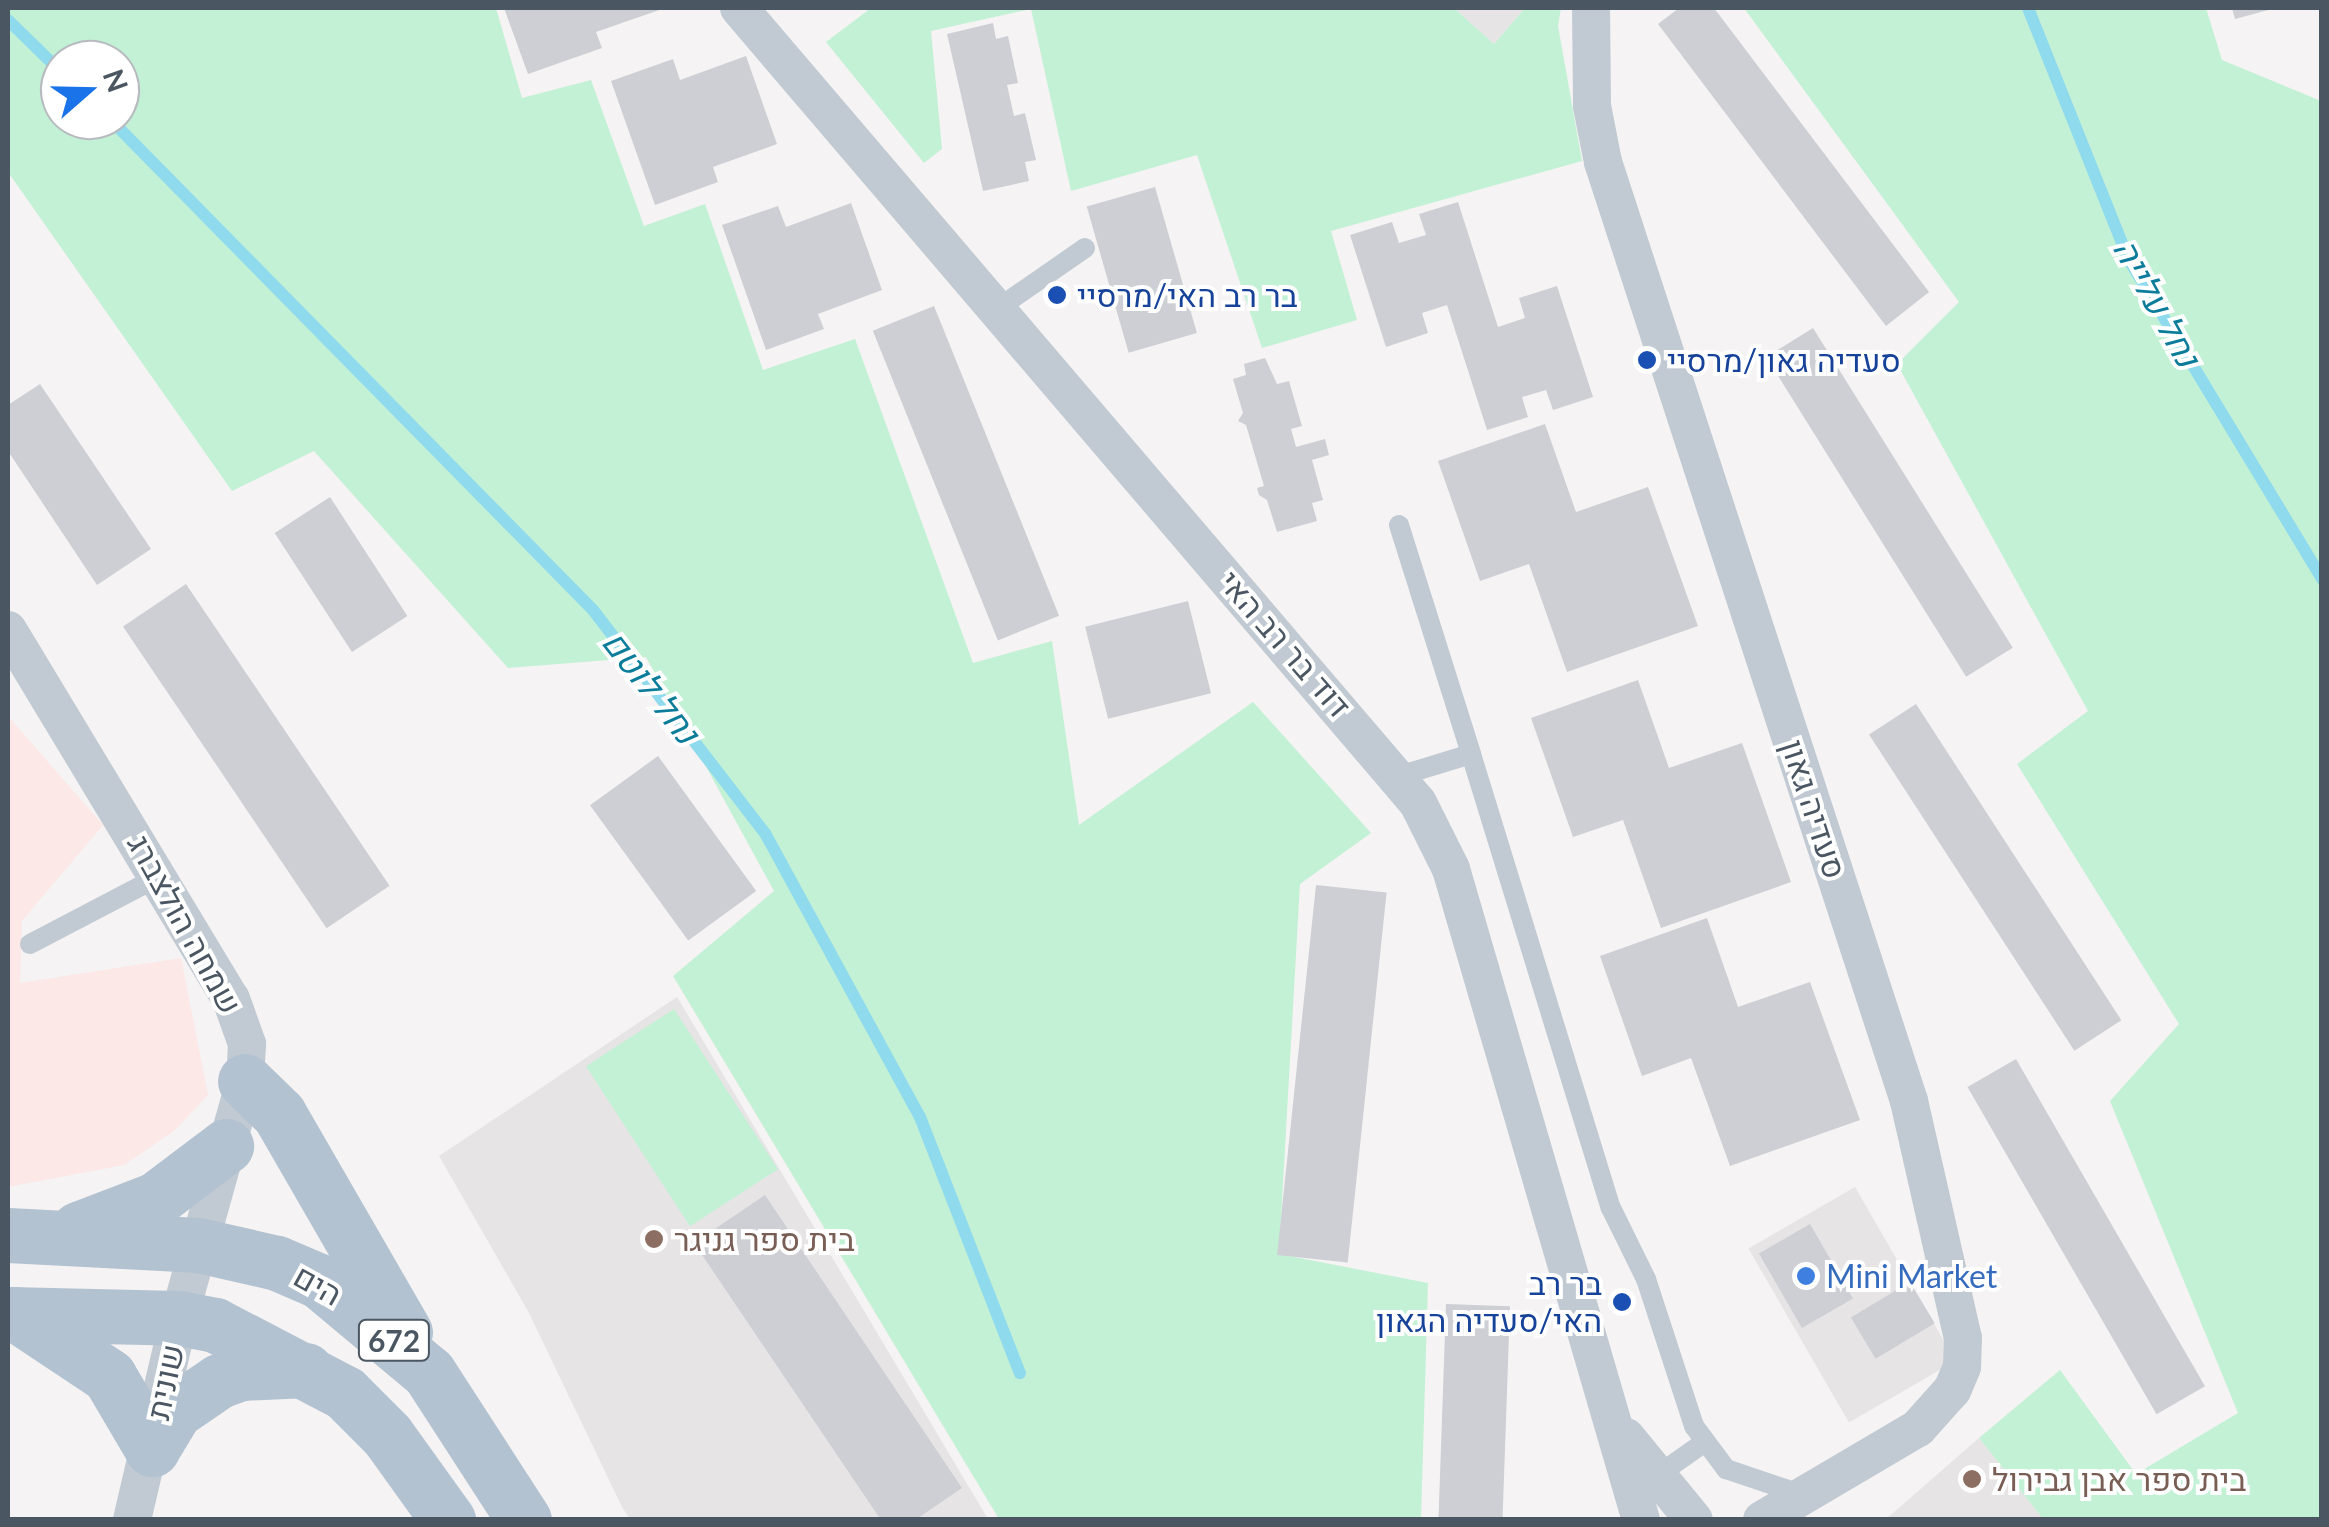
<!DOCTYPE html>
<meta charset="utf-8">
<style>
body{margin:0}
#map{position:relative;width:2329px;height:1527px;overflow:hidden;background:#f5f3f3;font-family:Lato,Heebo,sans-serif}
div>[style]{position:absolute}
.education>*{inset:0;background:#e6e4e5;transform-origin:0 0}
.medical>*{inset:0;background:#fce8e6}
.green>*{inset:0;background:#c3f1d5;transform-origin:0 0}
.stream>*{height:12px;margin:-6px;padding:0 6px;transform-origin:6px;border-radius:6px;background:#90daee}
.building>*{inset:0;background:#cdcfd5;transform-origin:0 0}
.lane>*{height:20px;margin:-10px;padding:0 10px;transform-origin:10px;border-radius:10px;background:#c1cad2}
.street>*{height:38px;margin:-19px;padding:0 19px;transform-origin:19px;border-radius:19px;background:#c1cad2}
.primary>*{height:55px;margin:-27.5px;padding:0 27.5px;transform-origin:27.5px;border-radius:27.5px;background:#b3c2d1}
.dots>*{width:28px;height:28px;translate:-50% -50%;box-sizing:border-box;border:5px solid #fff;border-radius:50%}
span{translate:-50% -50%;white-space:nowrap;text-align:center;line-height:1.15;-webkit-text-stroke:8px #fff;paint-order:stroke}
.shield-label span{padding:2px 8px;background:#fff;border:2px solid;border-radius:8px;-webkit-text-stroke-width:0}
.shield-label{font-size:30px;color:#4a5661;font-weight:700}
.transit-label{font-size:32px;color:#164399}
.left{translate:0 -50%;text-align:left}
.right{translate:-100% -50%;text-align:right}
.street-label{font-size:32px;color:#4a5661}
.education-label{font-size:32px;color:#785e54}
.shop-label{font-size:32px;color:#366cbe}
.water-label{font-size:35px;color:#0c7c9b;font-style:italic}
.frame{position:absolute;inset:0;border:10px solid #4a5661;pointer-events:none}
.north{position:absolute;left:40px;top:40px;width:100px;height:100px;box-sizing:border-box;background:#fff;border:2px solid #b7bbc0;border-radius:50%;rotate:70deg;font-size:28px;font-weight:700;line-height:40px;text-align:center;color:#4a5661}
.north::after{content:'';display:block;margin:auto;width:35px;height:45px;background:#1a73e8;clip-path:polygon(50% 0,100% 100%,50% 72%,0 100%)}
</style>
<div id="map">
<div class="education">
<i style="clip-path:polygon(1454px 8px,1525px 8px,1494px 44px)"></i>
<i style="clip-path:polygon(677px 997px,988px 1519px,630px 1519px,622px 1507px,528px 1311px,439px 1156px)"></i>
<i style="left:1855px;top:1187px;width:201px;height:123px;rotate:60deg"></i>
<i style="clip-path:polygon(1979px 1438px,2043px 1519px,1885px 1520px)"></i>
</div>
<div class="medical">
<i style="clip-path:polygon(8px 716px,103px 825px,22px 921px,20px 983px,181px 958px,208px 1095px,174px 1131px,124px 1165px,8px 1187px)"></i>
</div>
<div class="green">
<i style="clip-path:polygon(evenodd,8px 8px,496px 8px,522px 98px,591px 80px,644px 226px,705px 204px,763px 370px,855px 339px,973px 663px,1052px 641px,1079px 825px,1253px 702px,1371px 833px,1300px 884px,1279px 1254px,1428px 1283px,1421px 1519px,999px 1519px,673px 976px,774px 891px,646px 657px,508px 668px,314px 451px,232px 491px,8px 172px,8px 8px,60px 60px,120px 60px,120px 120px,60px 120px,60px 60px)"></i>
<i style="clip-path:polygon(871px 8px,1454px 8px,1494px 44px,1525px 8px,1561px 8px,1558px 26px,1582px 161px,1331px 231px,1357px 320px,1262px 348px,1197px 155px,1071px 191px,1031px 9px,931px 31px,942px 149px,924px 163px,826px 42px)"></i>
<i style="clip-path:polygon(1744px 8px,2206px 8px,2222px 60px,2321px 101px,2321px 1519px,2043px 1519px,1979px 1438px,2060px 1370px,2136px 1474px,2238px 1413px,2110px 1101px,2179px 1024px,2017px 764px,2088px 711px,1897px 364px,1959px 302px)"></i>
<i style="left:674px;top:1009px;width:191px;height:105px;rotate:57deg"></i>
</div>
<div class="stream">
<i style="left:2028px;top:8px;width:271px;rotate:68.2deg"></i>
<i style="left:2129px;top:260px;width:373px;rotate:58.8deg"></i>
<i style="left:8px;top:20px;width:73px;rotate:44.4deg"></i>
<i style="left:111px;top:120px;width:687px;rotate:45.47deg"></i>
<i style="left:593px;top:610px;width:282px;rotate:52.4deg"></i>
<i style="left:765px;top:833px;width:324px;rotate:61.4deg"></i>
<i style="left:920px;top:1117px;width:275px;rotate:68.7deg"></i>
</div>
<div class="building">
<i style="clip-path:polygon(504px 8px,665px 8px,596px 32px,602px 48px,528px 74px)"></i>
<i style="clip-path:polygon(1679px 8px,1714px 8px,1929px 292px,1886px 326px,1658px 24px)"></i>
<i style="clip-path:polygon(2232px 8px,2272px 8px,2272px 9px,2235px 19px)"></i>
<i style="clip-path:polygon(993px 23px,996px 39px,1008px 36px,1018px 83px,1007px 85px,1014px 116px,1025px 113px,1036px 160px,1025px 162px,1029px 181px,983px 191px,947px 34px)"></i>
<i style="clip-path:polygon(746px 56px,777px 144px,713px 167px,718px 182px,655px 205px,611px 81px,673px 59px,680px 80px)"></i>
<i style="left:1155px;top:187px;width:152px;height:71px;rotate:74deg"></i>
<i style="clip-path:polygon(1458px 202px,1498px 327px,1525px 318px,1519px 298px,1557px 286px,1593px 397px,1553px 410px,1546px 390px,1522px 397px,1528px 417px,1487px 430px,1447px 305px,1422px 313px,1428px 333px,1386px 347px,1350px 235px,1392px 222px,1399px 243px,1426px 235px,1419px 214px)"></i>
<i style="clip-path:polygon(851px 203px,882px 290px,818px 314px,824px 329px,766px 350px,722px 225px,778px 206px,786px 227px)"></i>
<i style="left:934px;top:306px;width:334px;height:66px;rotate:68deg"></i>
<i style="left:1813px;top:328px;width:377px;height:55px;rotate:58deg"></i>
<i style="clip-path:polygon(1265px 358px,1277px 384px,1289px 381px,1302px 426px,1291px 429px,1296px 447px,1325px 439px,1329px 455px,1312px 460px,1323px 500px,1312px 503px,1317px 521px,1277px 532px,1267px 500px,1259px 495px,1257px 488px,1264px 486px,1246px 425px,1238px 421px,1243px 413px,1233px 379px,1246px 375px,1244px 364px)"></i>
<i style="clip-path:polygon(40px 384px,151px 549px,97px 585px,8px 451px,8px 405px)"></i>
<i style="clip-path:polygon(1545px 424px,1576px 512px,1648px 487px,1698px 626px,1567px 672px,1529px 564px,1480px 581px,1438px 461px)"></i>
<i style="left:330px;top:497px;width:142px;height:66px;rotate:57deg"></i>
<i style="left:186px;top:584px;width:364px;height:76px;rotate:56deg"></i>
<i style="left:1188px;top:601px;width:95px;height:106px;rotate:76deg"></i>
<i style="clip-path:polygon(1638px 680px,1669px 768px,1742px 743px,1791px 882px,1661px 928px,1623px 820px,1573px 837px,1531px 718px)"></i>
<i style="left:1916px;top:704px;width:377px;height:56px;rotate:57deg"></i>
<i style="left:658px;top:756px;width:167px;height:84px;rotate:54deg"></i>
<i style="left:1316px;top:885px;width:71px;height:372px;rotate:6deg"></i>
<i style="clip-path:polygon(1707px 918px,1738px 1007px,1810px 982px,1860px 1120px,1730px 1166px,1691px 1058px,1642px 1076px,1600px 956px)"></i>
<i style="left:2016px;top:1059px;width:378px;height:56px;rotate:60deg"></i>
<i style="clip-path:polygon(765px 1195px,962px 1488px,915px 1520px,881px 1520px,694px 1243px)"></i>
<i style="left:1810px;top:1224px;width:86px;height:59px;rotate:60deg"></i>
<i style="left:1910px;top:1282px;width:48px;height:69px;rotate:59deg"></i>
<i style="left:1446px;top:1304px;width:64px;height:216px;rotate:2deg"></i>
</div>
<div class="lane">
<i style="left:997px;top:309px;width:107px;rotate:-34.7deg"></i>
<i style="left:1399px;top:525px;width:240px;rotate:72.5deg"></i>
<i style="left:1399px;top:776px;width:75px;rotate:-17deg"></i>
<i style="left:1471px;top:754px;width:475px;rotate:72.9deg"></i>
<i style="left:1611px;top:1208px;width:79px;rotate:63.8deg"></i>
<i style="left:1646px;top:1279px;width:155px;rotate:71.9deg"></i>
<i style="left:1694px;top:1426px;width:54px;rotate:53.3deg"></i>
<i style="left:1726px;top:1469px;width:78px;rotate:18.7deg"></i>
<i style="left:30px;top:944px;width:147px;rotate:-27.6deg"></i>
<i style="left:1655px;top:1477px;width:57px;rotate:-35.1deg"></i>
</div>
<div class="street">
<i style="left:739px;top:8px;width:1045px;rotate:49.5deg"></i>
<i style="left:1418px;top:803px;width:74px;rotate:63.4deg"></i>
<i style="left:1451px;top:869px;width:678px;rotate:73.73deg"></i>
<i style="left:1591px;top:8px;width:98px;rotate:89.4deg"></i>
<i style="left:1592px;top:106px;width:57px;rotate:78.9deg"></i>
<i style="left:1603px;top:162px;width:988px;rotate:71.95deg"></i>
<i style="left:1909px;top:1101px;width:243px;rotate:77.2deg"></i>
<i style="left:1963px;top:1338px;width:29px;rotate:92deg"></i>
<i style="left:1962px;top:1367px;width:25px;rotate:113deg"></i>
<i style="left:1952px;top:1390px;width:51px;rotate:131.8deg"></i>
<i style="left:1918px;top:1428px;width:181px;rotate:149.5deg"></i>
<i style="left:8px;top:630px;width:431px;rotate:58.9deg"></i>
<i style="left:231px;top:999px;width:48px;rotate:70.4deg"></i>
<i style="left:247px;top:1044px;width:37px;rotate:93deg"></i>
<i style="left:245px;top:1081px;width:246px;rotate:105.6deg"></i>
<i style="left:179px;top:1318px;width:207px;rotate:103.1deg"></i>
<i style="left:1626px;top:1437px;width:107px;rotate:50.7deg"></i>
</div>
<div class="primary">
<i style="left:245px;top:1081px;width:47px;rotate:44.1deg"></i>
<i style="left:279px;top:1114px;width:252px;rotate:60deg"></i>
<i style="left:78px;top:1229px;width:84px;rotate:-21deg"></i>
<i style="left:156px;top:1199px;width:88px;rotate:-37.1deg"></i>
<i style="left:8px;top:1235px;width:190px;rotate:3deg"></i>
<i style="left:198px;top:1245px;width:81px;rotate:12.8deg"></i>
<i style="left:277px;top:1263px;width:46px;rotate:23.2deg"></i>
<i style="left:319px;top:1281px;width:143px;rotate:39.9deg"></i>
<i style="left:429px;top:1373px;width:175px;rotate:57.1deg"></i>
<i style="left:8px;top:1314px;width:171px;rotate:1.3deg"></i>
<i style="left:179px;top:1318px;width:37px;rotate:11deg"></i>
<i style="left:215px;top:1325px;width:147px;rotate:27.6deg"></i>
<i style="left:345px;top:1393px;width:59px;rotate:45deg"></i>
<i style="left:387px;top:1435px;width:105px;rotate:54.3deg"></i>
<i style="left:16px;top:1314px;width:112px;rotate:33.7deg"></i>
<i style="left:109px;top:1376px;width:85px;rotate:59.5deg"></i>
<i style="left:152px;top:1449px;width:44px;rotate:-58.8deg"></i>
<i style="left:175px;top:1411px;width:53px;rotate:-34.3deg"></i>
<i style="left:219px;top:1381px;width:23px;rotate:-20deg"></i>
<i style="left:241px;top:1373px;width:65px;rotate:-2.6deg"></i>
</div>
<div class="dots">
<i style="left:1057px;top:295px;background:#1a4fb4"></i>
<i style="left:1647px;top:360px;background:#1a4fb4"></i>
<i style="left:654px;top:1239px;background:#8d6e63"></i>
<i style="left:1806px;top:1276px;background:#3f7fe0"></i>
<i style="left:1622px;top:1302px;background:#1a4fb4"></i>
<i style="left:1972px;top:1479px;background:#8d6e63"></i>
</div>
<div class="shield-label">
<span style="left:394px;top:1340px">672</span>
</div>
<div class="transit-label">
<span class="left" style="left:1077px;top:295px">בר רב האי/מרסיי</span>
<span class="left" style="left:1667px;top:360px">סעדיה גאון/מרסיי</span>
<span class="right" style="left:1602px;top:1302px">בר רב<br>האי/סעדיה הגאון</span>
</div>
<div class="street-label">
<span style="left:1285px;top:644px;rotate:49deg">דוד בר רב האי</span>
<span style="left:1814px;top:809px;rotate:72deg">סעדיה גאון</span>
<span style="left:185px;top:924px;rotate:61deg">שמחה הולצברג</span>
<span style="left:318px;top:1285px;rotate:29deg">הים</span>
<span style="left:165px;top:1382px;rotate:-78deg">שונית</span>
</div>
<div class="education-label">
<span class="left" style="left:674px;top:1239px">בית ספר גניגר</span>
<span class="left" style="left:1992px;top:1479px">בית ספר אבן גבירול</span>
</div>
<div class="shop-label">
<span class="left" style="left:1826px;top:1276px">Mini Market</span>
</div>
<div class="water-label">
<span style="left:2158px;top:302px;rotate:61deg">נחל עלייה</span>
<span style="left:652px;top:686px;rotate:52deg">נחל לוטם</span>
</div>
<div class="frame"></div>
<div class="north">N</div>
</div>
